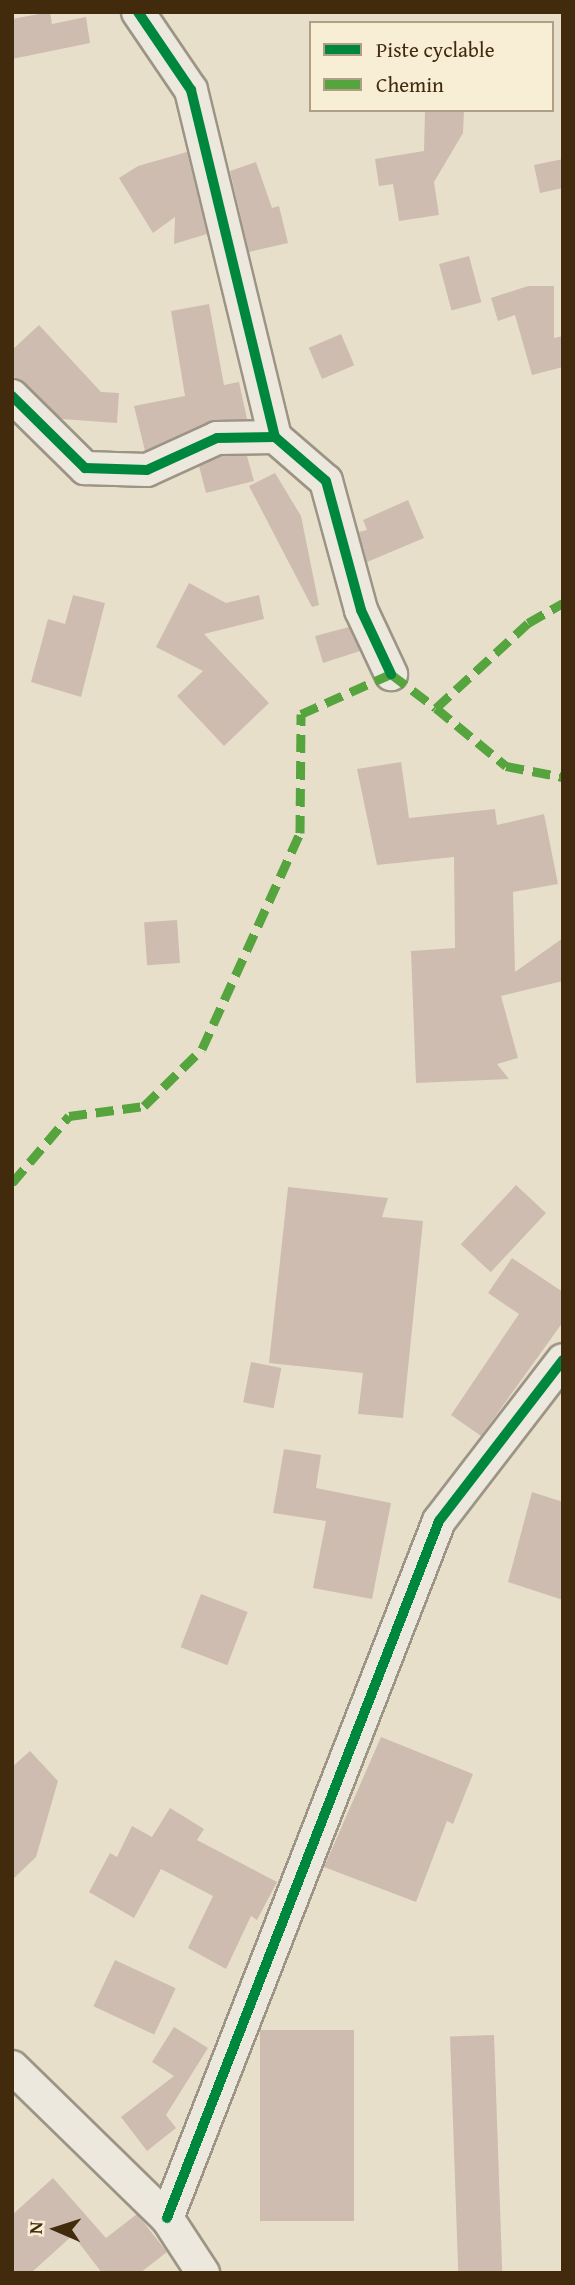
<!DOCTYPE html>
<style>
body{margin:0}
#map{position:relative;width:575px;height:2285px;overflow:hidden;background:#e8dfcb;font-family:"Gentium Book Plus",serif}
div>[style]{position:absolute}
.building>*{inset:0;background:#cebcb1;transform-origin:0 0}
.roads{filter:drop-shadow(2px 0 #9c9485) drop-shadow(-2px 0 #9c9485) drop-shadow(0 2px #9c9485) drop-shadow(0 -2px #9c9485)}
.minor>*{height:32px;margin:-16px;padding:0 16px;transform-origin:16px;border-radius:16px;background:#ece8dd}
.quiet>*{height:9px;margin-top:-4.5px;transform-origin:0;background:repeating-linear-gradient(90deg,#55a43e 0 18px,transparent 0 27px)}
.cycleway>*{height:10px;margin:-5px;padding:0 5px;transform-origin:5px;border-radius:5px;background:#00873e}
span{translate:-50% -50%;white-space:nowrap;text-align:center;line-height:1.15;-webkit-text-stroke:5px #f8edd5;paint-order:stroke}
.frame{position:absolute;inset:0;border:14px solid #422b0d;pointer-events:none}
.legend{position:absolute;left:309px;top:21px;width:245px;height:91px;box-sizing:border-box;background:#f8edd5;border:2px solid #af9f85;margin:0;padding:9px 12px;list-style:none;font-size:21px;color:#422b0d}
.legend li{display:flex;align-items:center;gap:14px;height:35px}
.legend b{width:35px;border:2px solid #af9f85}
.north{position:absolute;left:21px;top:2194px;width:70px;height:70px;-webkit-text-stroke:5px #f8edd5;paint-order:stroke;rotate:273deg;font-size:19px;font-weight:700;line-height:28px;text-align:center;color:#422b0d}
.north::after{content:'';display:block;margin:auto;width:24px;height:32px;background:#422b0d;clip-path:polygon(50% 0,100% 100%,50% 72%,0 100%)}
</style>
<div id="map">
<div class="building">
<i style="clip-path:polygon(50px 12px,52px 24px,86px 17px,90px 43px,12px 59px,12px 19px)"></i>
<i style="clip-path:polygon(425px 110px,464px 110px,463px 133px,434px 182px,439px 215px,399px 221px,393px 184px,379px 186px,375px 159px,424px 151px)"></i>
<i style="clip-path:polygon(187px 152px,207px 234px,174px 244px,175px 217px,153px 233px,119px 178px,138px 166px)"></i>
<i style="clip-path:polygon(563px 159px,563px 188px,540px 193px,534px 165px)"></i>
<i style="clip-path:polygon(256px 162px,272px 208px,279px 206px,288px 243px,249px 252px,230px 171px)"></i>
<i style="left:469px;top:256px;width:48px;height:31px;rotate:75deg"></i>
<i style="clip-path:polygon(528px 286px,554px 286px,554px 338px,563px 336px,563px 367px,532px 375px,515px 315px,498px 321px,491px 298px)"></i>
<i style="clip-path:polygon(209px 304px,224px 385px,239px 382px,247px 419px,210px 421px,145px 451px,134px 406px,185px 396px,171px 311px)"></i>
<i style="clip-path:polygon(39px 325px,101px 392px,119px 393px,117px 423px,61px 419px,12px 375px,12px 350px)"></i>
<i style="left:341px;top:334px;width:34px;height:35px;rotate:67deg"></i>
<i style="clip-path:polygon(221px 456px,247px 456px,254px 481px,206px 493px,199px 466px)"></i>
<i style="clip-path:polygon(275px 473px,301px 516px,319px 605px,312px 607px,249px 486px)"></i>
<i style="clip-path:polygon(408px 500px,424px 538px,367px 562px,359px 532px,367px 530px,363px 520px)"></i>
<i style="clip-path:polygon(189px 583px,226px 603px,259px 595px,264px 619px,204px 634px,269px 703px,224px 746px,177px 696px,203px 671px,156px 647px)"></i>
<i style="clip-path:polygon(73px 595px,105px 603px,81px 697px,31px 682px,48px 619px,65px 624px)"></i>
<i style="clip-path:polygon(349px 627px,360px 651px,323px 663px,315px 636px)"></i>
<i style="clip-path:polygon(401px 762px,409px 818px,495px 809px,497px 825px,544px 814px,558px 884px,513px 892px,515px 972px,563px 938px,563px 981px,501px 996px,518px 1058px,497px 1064px,509px 1079px,416px 1083px,411px 951px,455px 948px,454px 857px,377px 865px,357px 769px)"></i>
<i style="left:177px;top:920px;width:43px;height:33px;rotate:86deg"></i>
<i style="left:516px;top:1185px;width:41px;height:81px;rotate:43deg"></i>
<i style="clip-path:polygon(288px 1187px,388px 1198px,382px 1217px,423px 1221px,403px 1418px,358px 1414px,363px 1373px,269px 1363px)"></i>
<i style="clip-path:polygon(512px 1258px,563px 1292px,563px 1322px,481px 1436px,451px 1415px,519px 1314px,488px 1293px)"></i>
<i style="left:251px;top:1362px;width:31px;height:41px;rotate:11deg"></i>
<i style="clip-path:polygon(284px 1449px,321px 1455px,316px 1488px,391px 1503px,372px 1599px,313px 1588px,326px 1521px,273px 1513px)"></i>
<i style="clip-path:polygon(532px 1492px,563px 1502px,563px 1600px,508px 1582px)"></i>
<i style="left:201px;top:1594px;width:50px;height:57px;rotate:21deg"></i>
<i style="clip-path:polygon(381px 1737px,473px 1774px,453px 1824px,447px 1821px,416px 1902px,324px 1867px)"></i>
<i style="clip-path:polygon(30px 1751px,58px 1781px,36px 1857px,12px 1880px,12px 1767px)"></i>
<i style="clip-path:polygon(170px 1808px,204px 1829px,197px 1840px,277px 1882px,257px 1920px,251px 1916px,226px 1969px,188px 1948px,213px 1896px,161px 1869px,134px 1918px,89px 1892px,110px 1853px,117px 1857px,132px 1826px,152px 1837px)"></i>
<i style="left:115px;top:1960px;width:67px;height:51px;rotate:25deg"></i>
<i style="clip-path:polygon(174px 2027px,208px 2048px,166px 2115px,176px 2128px,147px 2151px,121px 2117px,174px 2076px,152px 2062px)"></i>
<i style="left:260px;top:2030px;width:94px;height:191px"></i>
<i style="left:494px;top:2035px;width:238px;height:44px;rotate:88deg"></i>
<i style="clip-path:polygon(53px 2178px,106px 2238px,137px 2214px,167px 2252px,140px 2273px,102px 2273px,73px 2235px,31px 2273px,12px 2273px,12px 2215px)"></i>
</div>
<div class="roads">
<div class="minor">
<i style="left:138px;top:12px;width:94px;rotate:55.8deg"></i>
<i style="left:191px;top:90px;width:357px;rotate:76.4deg"></i>
<i style="left:12px;top:396px;width:103px;rotate:44.6deg"></i>
<i style="left:85px;top:468px;width:62px;rotate:1.8deg"></i>
<i style="left:147px;top:470px;width:77px;rotate:-24.6deg"></i>
<i style="left:217px;top:438px;width:58px;rotate:-1deg"></i>
<i style="left:275px;top:437px;width:67px;rotate:40.8deg"></i>
<i style="left:326px;top:481px;width:134px;rotate:74.8deg"></i>
<i style="left:361px;top:610px;width:71px;rotate:64.9deg"></i>
<i style="left:12px;top:2067px;width:216px;rotate:44.3deg"></i>
<i style="left:167px;top:2218px;width:66px;rotate:56.8deg"></i>
<i style="left:167px;top:2218px;width:748px;rotate:-68.68deg"></i>
<i style="left:439px;top:1521px;width:203px;rotate:-52.4deg"></i>
</div>
</div>
<div class="quiet">
<i style="left:436px;top:708px;width:91px;rotate:39.6deg"></i>
<i style="left:506px;top:766px;width:58px;rotate:10.9deg"></i>
<i style="left:12px;top:1183px;width:88px;rotate:-49.6deg"></i>
<i style="left:69px;top:1116px;width:76px;rotate:-7.6deg"></i>
<i style="left:144px;top:1106px;width:81px;rotate:-44.5deg"></i>
<i style="left:202px;top:1049px;width:237px;rotate:-65.6deg"></i>
<i style="left:300px;top:833px;width:119px;rotate:-89.5deg"></i>
<i style="left:301px;top:714px;width:98px;rotate:-24deg"></i>
<i style="left:391px;top:674px;width:56px;rotate:37.1deg"></i>
<i style="left:436px;top:708px;width:125px;rotate:-42.7deg"></i>
<i style="left:528px;top:623px;width:40px;rotate:-29.7deg"></i>
</div>
<div class="cycleway">
<i style="left:138px;top:12px;width:94px;rotate:55.8deg"></i>
<i style="left:191px;top:90px;width:357px;rotate:76.4deg"></i>
<i style="left:12px;top:396px;width:103px;rotate:44.6deg"></i>
<i style="left:85px;top:468px;width:62px;rotate:1.8deg"></i>
<i style="left:147px;top:470px;width:77px;rotate:-24.6deg"></i>
<i style="left:217px;top:438px;width:58px;rotate:-1deg"></i>
<i style="left:275px;top:437px;width:67px;rotate:40.8deg"></i>
<i style="left:326px;top:481px;width:134px;rotate:74.8deg"></i>
<i style="left:361px;top:610px;width:71px;rotate:64.9deg"></i>
<i style="left:167px;top:2218px;width:748px;rotate:-68.68deg"></i>
<i style="left:439px;top:1521px;width:203px;rotate:-52.4deg"></i>
</div>
<div class="frame"></div>
<ul class="legend">
<li><b style="height:9px;background:#00873e"></b>Piste cyclable</li>
<li><b style="height:9px;background:#55a43e"></b>Chemin</li>
</ul>
<div class="north">N</div>
</div>
